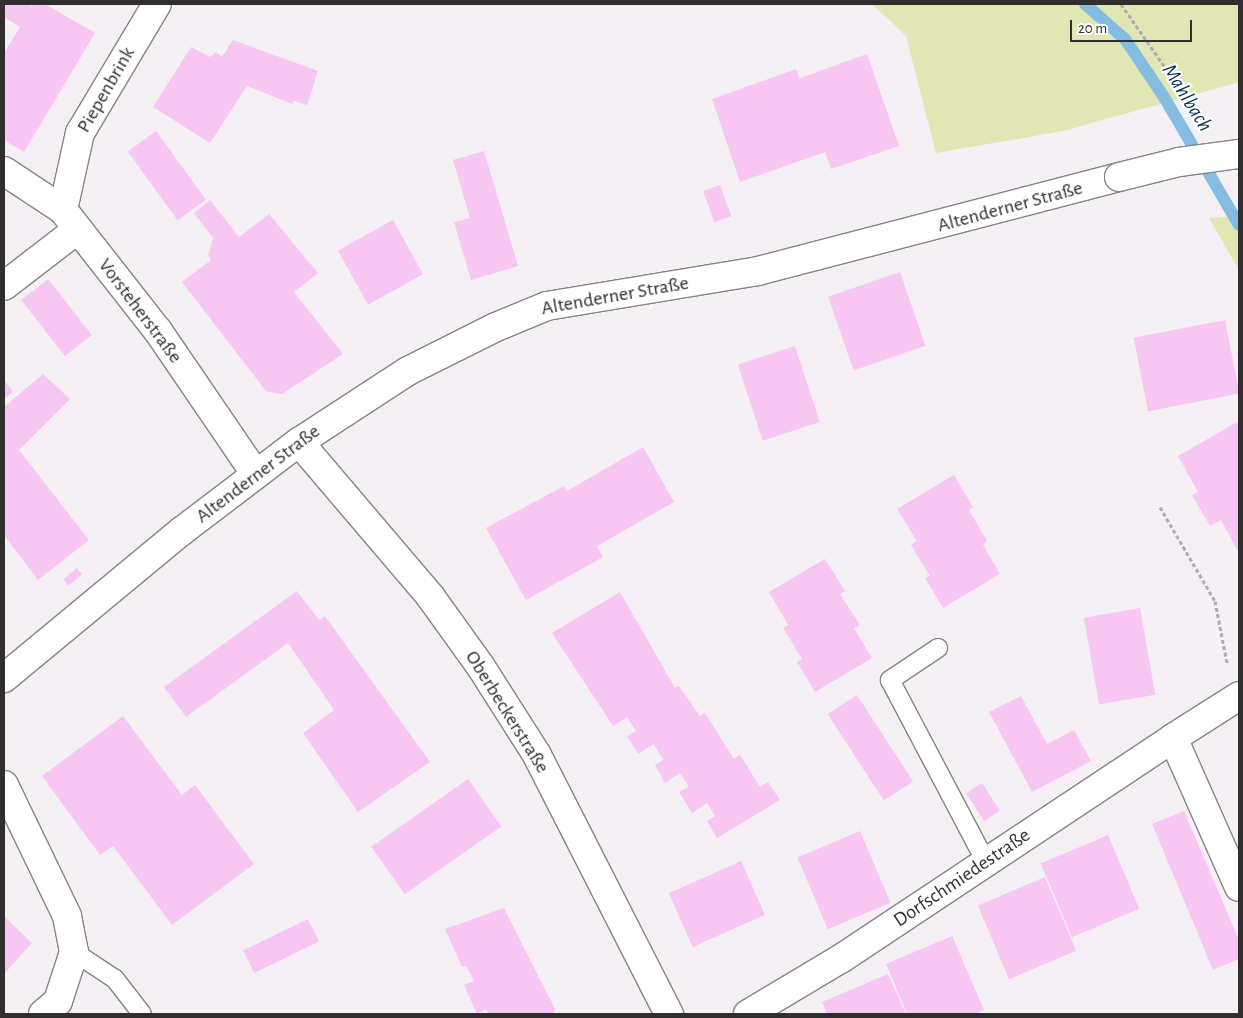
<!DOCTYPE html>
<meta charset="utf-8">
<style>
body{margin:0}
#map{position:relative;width:1243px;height:1018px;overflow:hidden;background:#f5f0f4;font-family:"Alegreya Sans",sans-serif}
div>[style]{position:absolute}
.green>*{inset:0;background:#e1e6b5}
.stream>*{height:12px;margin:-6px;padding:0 6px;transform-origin:6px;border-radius:6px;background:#84bce2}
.building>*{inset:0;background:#f7c6f2;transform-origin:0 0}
.path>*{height:3px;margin-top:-1.5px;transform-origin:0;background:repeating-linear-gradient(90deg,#b0acaf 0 4px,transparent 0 6.5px)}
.roads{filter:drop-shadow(1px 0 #888387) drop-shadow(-1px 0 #888387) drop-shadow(0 1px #888387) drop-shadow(0 -1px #888387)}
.lane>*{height:18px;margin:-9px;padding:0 9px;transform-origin:9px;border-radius:9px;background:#fff}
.street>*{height:28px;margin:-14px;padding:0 14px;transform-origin:14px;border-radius:14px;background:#fff}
.secondary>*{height:28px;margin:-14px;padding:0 14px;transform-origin:14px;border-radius:14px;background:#fff}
.bridges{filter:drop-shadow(1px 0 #888387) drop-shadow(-1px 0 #888387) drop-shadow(0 1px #888387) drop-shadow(0 -1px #888387)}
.secondary-bridge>*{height:28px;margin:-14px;padding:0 14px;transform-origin:14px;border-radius:14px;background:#fff}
span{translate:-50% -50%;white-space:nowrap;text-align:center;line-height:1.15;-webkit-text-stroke:4px #fff;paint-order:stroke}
.street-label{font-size:20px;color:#302e2f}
.water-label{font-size:21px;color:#002e47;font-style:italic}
.frame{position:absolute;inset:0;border:5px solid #302e2f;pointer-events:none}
.scale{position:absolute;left:1070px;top:20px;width:122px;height:22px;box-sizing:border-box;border:2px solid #302e2f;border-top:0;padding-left:6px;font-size:15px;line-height:18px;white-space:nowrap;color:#302e2f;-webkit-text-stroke:4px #fff;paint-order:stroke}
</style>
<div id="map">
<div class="green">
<i style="clip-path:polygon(872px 4px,1239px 4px,1239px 82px,1063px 131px,936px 153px,906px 36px)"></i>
<i style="clip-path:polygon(1239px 216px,1239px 270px,1209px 218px)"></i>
</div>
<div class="stream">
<i style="left:1085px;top:4px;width:53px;rotate:41.2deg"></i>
<i style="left:1125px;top:39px;width:70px;rotate:56.1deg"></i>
<i style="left:1164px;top:97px;width:148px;rotate:59.6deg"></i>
</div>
<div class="building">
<i style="clip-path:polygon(4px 4px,32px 4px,30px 10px,33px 4px,45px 4px,95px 33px,24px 152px,4px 140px,4px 53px,20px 27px,4px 17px)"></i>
<i style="clip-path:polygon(233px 40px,318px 71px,307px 105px,294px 101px,292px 104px,247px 86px,210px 143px,153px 107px,191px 47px,210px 57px,216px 52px,222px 57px)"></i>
<i style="clip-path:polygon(867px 54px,899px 146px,831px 169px,825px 152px,740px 182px,712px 99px,796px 69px,800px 78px)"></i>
<i style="left:156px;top:131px;width:85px;height:35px;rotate:54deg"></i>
<i style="clip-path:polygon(484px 151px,518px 266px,471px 280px,454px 222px,470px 218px,453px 160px)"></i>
<i style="left:720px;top:185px;width:33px;height:18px;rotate:70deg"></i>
<i style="clip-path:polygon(210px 200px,239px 237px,269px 214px,318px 273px,294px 292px,343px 354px,282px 394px,266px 391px,182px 282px,211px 260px,208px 255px,213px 238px,194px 213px)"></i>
<i style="left:393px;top:220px;width:62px;height:63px;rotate:61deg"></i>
<i style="left:900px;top:272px;width:78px;height:76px;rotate:71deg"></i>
<i style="left:48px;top:279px;width:71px;height:34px;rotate:52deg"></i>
<i style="left:1225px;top:320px;width:75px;height:93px;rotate:79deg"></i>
<i style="left:795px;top:346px;width:80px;height:60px;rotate:72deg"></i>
<i style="clip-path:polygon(43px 374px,70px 399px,19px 450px,89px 540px,38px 580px,4px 535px,4px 407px)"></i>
<i style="clip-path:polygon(4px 380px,13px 392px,4px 399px)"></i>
<i style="clip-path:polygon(1237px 422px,1239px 427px,1239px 553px,1221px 520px,1210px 526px,1192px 495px,1198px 492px,1178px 456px)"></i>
<i style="clip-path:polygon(643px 447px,674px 502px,597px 546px,603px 557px,526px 600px,486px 528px,564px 486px,567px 491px)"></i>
<i style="clip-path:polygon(954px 475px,973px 507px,969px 510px,987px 541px,983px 545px,1000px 574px,943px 608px,925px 578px,930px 576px,911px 545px,917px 541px,897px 509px)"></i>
<i style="clip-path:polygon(825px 559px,845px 591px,840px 594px,860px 625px,854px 628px,872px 658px,815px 692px,797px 662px,802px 659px,783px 628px,788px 625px,769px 592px)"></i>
<i style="left:77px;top:568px;width:8px;height:18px;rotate:50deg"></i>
<i style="clip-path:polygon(297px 591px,319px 620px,325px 616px,430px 762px,358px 812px,303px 733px,334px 710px,288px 643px,186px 717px,164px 687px)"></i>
<i style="clip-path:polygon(620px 592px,675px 688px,679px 686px,700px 716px,705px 713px,734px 759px,740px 755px,760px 787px,768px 782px,780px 800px,717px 838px,707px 821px,715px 816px,707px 803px,692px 813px,679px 792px,689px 787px,680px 773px,665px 783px,655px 765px,663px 760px,654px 744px,638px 754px,627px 736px,636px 731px,627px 717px,613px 726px,552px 633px)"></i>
<i style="left:1140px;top:608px;width:88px;height:57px;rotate:80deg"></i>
<i style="left:857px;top:695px;width:103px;height:35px;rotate:57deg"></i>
<i style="clip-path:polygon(1021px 696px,1047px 744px,1074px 730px,1091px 761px,1032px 792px,989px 712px)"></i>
<i style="clip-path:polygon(123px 716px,182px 795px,195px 785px,254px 864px,172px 925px,113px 846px,100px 855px,42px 776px)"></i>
<i style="left:468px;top:779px;width:58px;height:118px;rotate:55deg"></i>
<i style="left:982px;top:783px;width:33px;height:19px;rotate:57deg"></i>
<i style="clip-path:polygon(1184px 811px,1239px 940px,1239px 959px,1213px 970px,1152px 824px)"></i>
<i style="left:860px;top:831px;width:78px;height:68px;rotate:67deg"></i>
<i style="left:1108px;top:835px;width:80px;height:73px;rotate:67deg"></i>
<i style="left:741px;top:861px;width:59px;height:79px;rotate:66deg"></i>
<i style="left:1045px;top:877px;width:80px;height:73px;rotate:67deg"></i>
<i style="clip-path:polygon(504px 908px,555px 1009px,553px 1014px,489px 1014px,486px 1009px,477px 1014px,464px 985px,474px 981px,466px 966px,462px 967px,445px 929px)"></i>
<i style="clip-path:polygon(4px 916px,32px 943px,4px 974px)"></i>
<i style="left:308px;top:919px;width:25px;height:72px;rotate:64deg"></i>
<i style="clip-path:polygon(952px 936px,984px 1010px,974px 1014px,907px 1014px,886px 964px)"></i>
<i style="clip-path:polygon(888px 974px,906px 1014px,827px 1014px,822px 1002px)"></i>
</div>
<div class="path">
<i style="left:1121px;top:4px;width:145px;rotate:55.1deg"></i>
<i style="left:1160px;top:507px;width:109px;rotate:59.7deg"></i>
<i style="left:1215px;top:601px;width:63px;rotate:79deg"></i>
</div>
<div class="roads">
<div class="lane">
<i style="left:938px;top:648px;width:58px;rotate:146.3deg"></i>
<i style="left:890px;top:680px;width:206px;rotate:62.2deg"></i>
<i style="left:74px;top:952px;width:49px;rotate:33.4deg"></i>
<i style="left:115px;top:979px;width:44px;rotate:52.4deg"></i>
</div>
<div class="street">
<i style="left:4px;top:171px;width:71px;rotate:33.5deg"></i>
<i style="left:63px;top:210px;width:154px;rotate:51.9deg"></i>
<i style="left:158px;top:331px;width:172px;rotate:55.7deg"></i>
<i style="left:63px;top:210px;width:79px;rotate:-77.6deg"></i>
<i style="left:80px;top:133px;width:150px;rotate:-59.2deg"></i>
<i style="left:4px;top:286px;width:93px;rotate:-37.6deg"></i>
<i style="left:299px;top:442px;width:202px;rotate:49.6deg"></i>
<i style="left:430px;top:596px;width:87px;rotate:54.3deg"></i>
<i style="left:481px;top:667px;width:104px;rotate:57.5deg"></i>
<i style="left:537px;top:755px;width:291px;rotate:63deg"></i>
<i style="left:1239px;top:696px;width:78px;rotate:147.5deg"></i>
<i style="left:1173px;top:738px;width:163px;rotate:66.1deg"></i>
<i style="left:4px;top:785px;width:145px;rotate:64.3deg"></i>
<i style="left:67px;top:916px;width:37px;rotate:79deg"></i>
<i style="left:74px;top:952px;width:52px;rotate:108.1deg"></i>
<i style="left:58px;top:1001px;width:20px;rotate:139deg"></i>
<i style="left:748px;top:1014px;width:109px;rotate:-30.8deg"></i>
<i style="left:842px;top:958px;width:397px;rotate:-33.6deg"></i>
</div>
<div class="secondary">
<i style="left:4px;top:678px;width:231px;rotate:-39.6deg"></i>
<i style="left:182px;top:531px;width:147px;rotate:-37.3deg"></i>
<i style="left:299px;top:442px;width:130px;rotate:-33.1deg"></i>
<i style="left:408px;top:371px;width:98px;rotate:-26.6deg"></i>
<i style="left:496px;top:327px;width:55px;rotate:-22.4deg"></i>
<i style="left:547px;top:306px;width:214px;rotate:-9.4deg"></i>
<i style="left:758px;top:271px;width:373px;rotate:-14.6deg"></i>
</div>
</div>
<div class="bridges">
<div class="secondary-bridge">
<i style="left:1119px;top:177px;width:62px;rotate:-14deg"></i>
<i style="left:1179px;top:162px;width:61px;rotate:-7.6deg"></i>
</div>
</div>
<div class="street-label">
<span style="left:106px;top:90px;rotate:-60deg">Piepenbrink</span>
<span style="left:1010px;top:207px;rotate:-15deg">Altenderner Straße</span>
<span style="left:615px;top:296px;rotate:-10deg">Altenderner Straße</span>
<span style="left:140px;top:311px;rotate:53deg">Vorsteherstraße</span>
<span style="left:258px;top:474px;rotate:-37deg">Altenderner Straße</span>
<span style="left:507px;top:712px;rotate:58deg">Oberbeckerstraße</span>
<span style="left:962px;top:878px;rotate:-34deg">Dorfschmiedestraße</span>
</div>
<div class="water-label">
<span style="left:1187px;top:98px;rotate:58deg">Mahlbach</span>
</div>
<div class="frame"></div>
<div class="scale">20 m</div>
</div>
